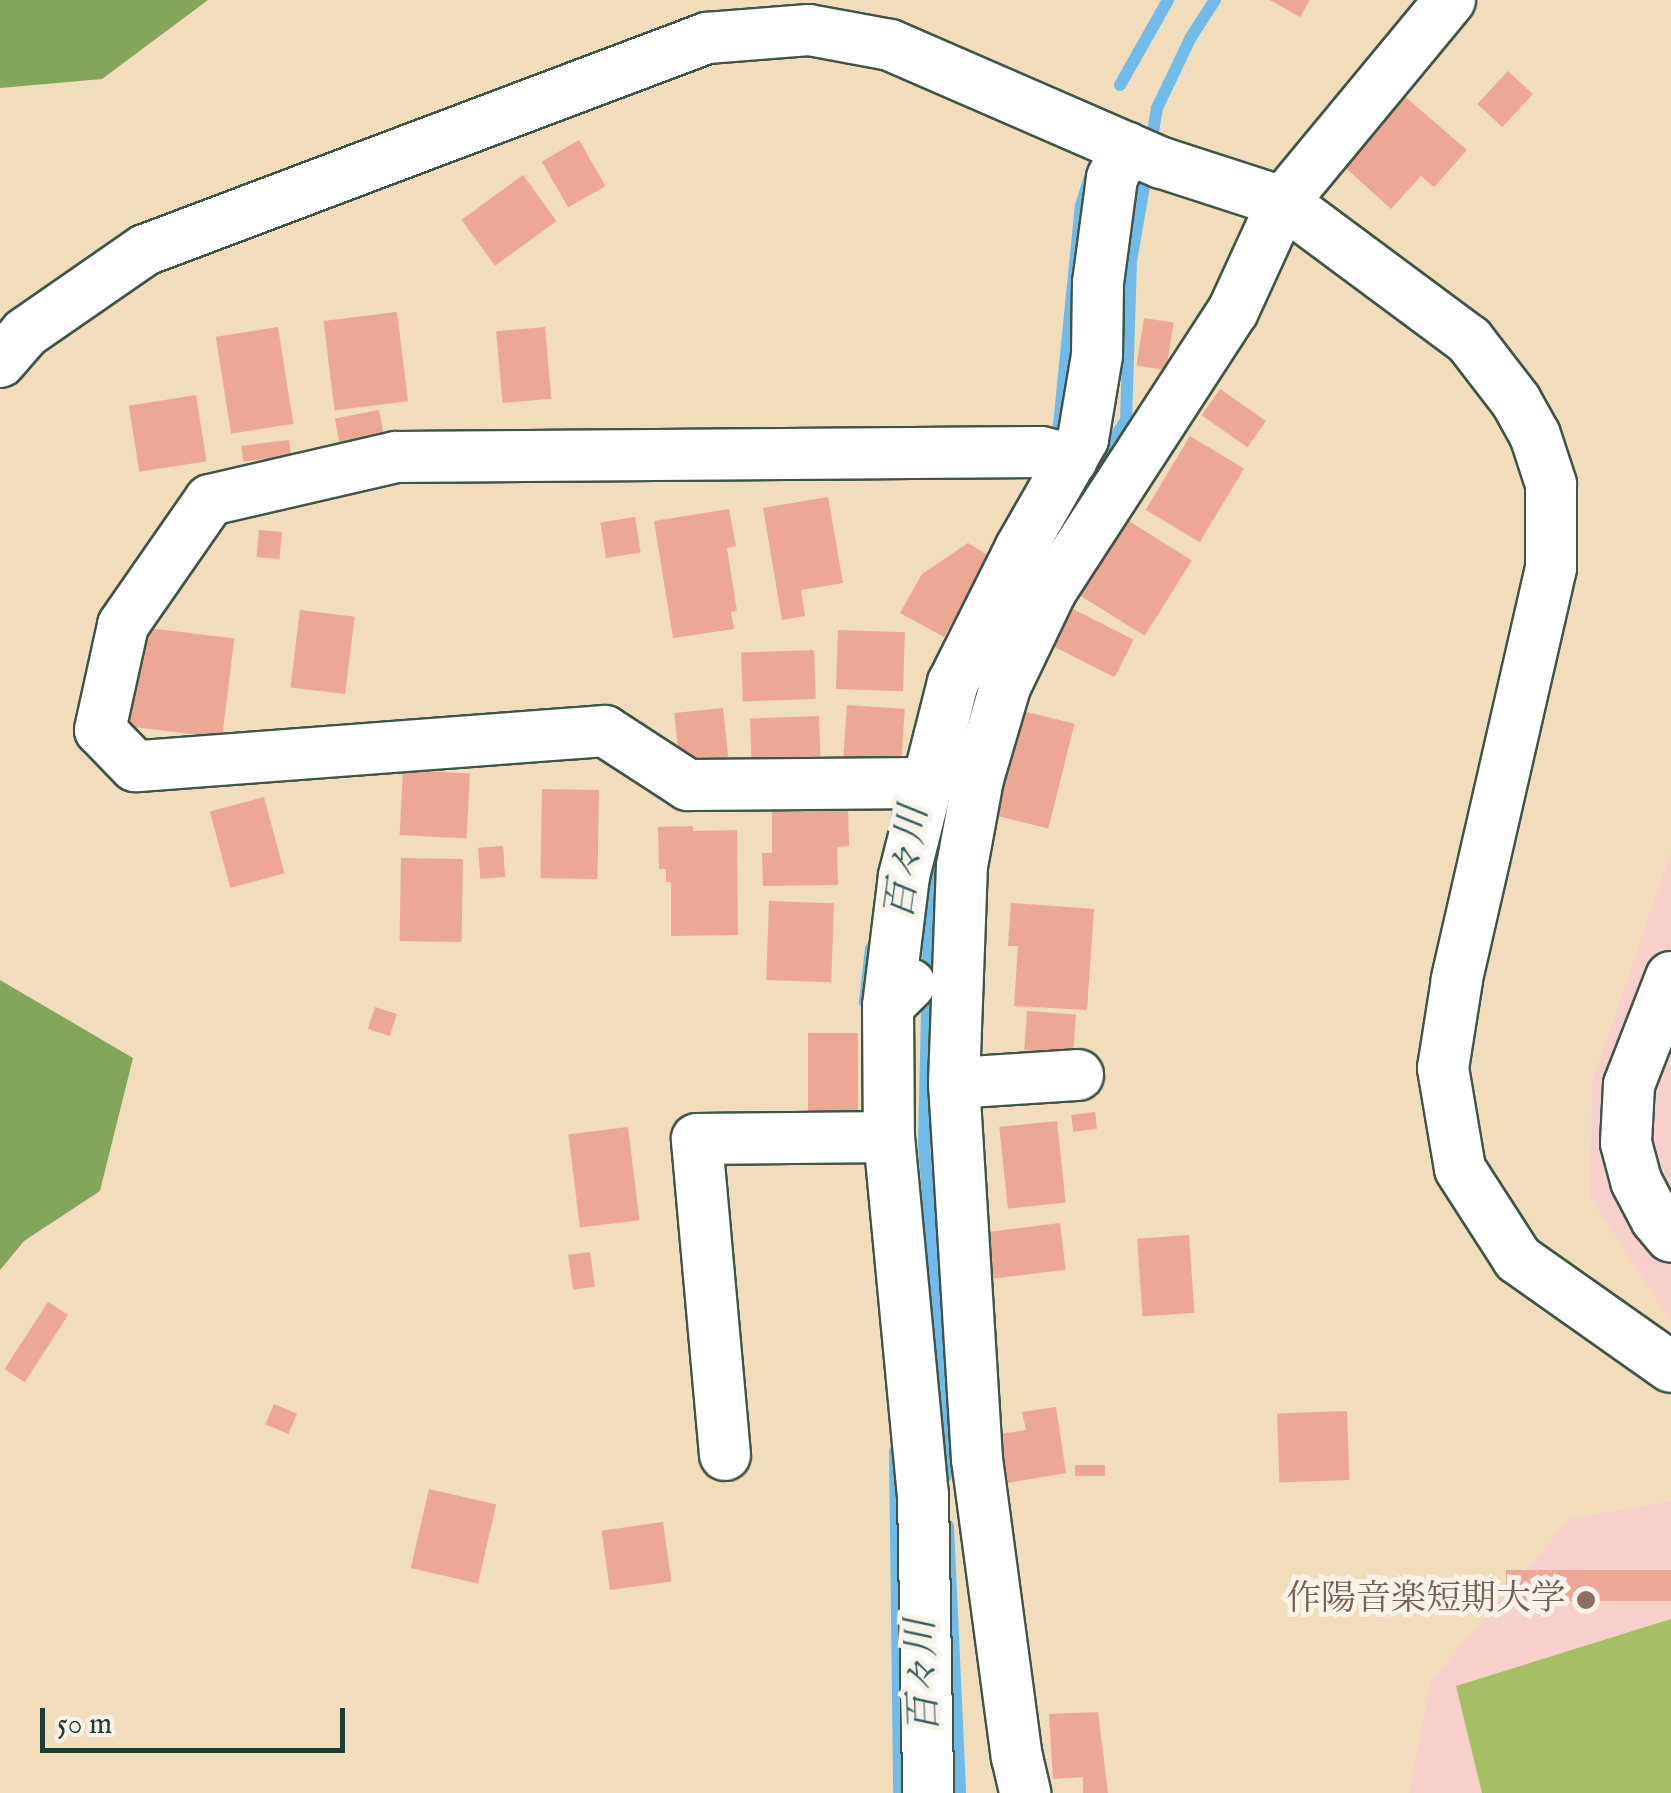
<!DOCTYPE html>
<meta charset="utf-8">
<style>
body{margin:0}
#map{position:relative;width:1671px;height:1793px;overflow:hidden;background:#f1dcbb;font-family:"IM FELL English","Noto Serif JP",serif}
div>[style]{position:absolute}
.built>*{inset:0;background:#f7d0cc}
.green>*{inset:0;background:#a6bf65}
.forest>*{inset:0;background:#84a65a}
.stream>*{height:12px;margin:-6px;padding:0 6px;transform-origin:6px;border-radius:6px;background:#70bbe9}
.building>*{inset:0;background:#eca895;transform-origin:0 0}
.roads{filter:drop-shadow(2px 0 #3e5548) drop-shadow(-2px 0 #3e5548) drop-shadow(0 2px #3e5548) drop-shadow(0 -2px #3e5548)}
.minor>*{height:50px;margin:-25px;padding:0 25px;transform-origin:25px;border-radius:25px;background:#fff}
.dots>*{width:28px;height:28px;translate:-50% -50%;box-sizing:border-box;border:5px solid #f7f3e8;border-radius:50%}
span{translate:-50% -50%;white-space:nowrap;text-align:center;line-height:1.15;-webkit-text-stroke:10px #f7f3e8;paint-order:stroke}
.education-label{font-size:35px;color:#785e54}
.right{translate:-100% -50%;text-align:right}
.water-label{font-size:38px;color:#335c61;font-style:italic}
.scale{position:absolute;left:40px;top:1708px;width:305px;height:45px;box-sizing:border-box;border:5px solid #1f3d34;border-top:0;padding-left:12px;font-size:30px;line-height:35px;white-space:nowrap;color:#1f3d34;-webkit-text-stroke:8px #f7f3e8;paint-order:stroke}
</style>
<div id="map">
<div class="built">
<i style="clip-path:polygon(1671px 852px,1671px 1322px,1590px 1197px,1592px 1082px)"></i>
<i style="clip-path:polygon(1671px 1501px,1671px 1793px,1409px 1793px,1431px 1681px,1570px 1519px)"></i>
</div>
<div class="green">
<i style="clip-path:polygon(1671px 1619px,1671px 1793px,1482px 1793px,1456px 1686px)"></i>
</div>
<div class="forest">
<i style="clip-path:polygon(0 0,208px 0,102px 79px,0 88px)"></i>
<i style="clip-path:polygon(0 980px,133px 1058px,100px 1191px,24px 1241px,0 1270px)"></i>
</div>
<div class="stream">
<i style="left:1120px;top:85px;width:98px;rotate:-60.5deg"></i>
<i style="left:1150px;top:149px;width:42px;rotate:-80.3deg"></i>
<i style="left:1157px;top:108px;width:79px;rotate:-64.4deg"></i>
<i style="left:1191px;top:37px;width:44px;rotate:-57deg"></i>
<i style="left:1052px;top:444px;width:20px;rotate:-70deg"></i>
<i style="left:1059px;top:425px;width:220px;rotate:-84.3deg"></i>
<i style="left:1081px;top:206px;width:30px;rotate:-73deg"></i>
<i style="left:1077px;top:498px;width:92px;rotate:-57.9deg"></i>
<i style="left:1126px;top:420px;width:159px;rotate:-88.2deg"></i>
<i style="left:1131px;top:261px;width:93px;rotate:-80.1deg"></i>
<i style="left:865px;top:1002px;width:54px;rotate:-83.7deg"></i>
<i style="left:895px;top:1451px;width:342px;rotate:89.3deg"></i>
<i style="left:946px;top:1476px;width:39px;rotate:-89deg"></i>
<i style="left:947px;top:1437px;width:294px;rotate:-94.5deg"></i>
<i style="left:924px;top:1144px;width:226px;rotate:-88.7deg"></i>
<i style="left:929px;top:918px;width:116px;rotate:-81.1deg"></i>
<i style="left:948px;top:1526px;width:267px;rotate:87.4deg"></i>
</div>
<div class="building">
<i style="clip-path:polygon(1270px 0,1310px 0,1300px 17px)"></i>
<i style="left:1508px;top:71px;width:34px;height:45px;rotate:43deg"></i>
<i style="clip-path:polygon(1402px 94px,1467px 150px,1434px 187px,1421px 176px,1391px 209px,1337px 160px)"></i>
<i style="left:579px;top:140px;width:53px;height:43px;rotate:60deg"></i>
<i style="left:523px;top:175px;width:57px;height:76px;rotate:54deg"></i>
<i style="left:397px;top:312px;width:90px;height:74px;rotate:83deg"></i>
<i style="left:1144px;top:318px;width:30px;height:48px;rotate:9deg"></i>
<i style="left:278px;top:327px;width:98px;height:63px;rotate:81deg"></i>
<i style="left:545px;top:327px;width:72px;height:49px;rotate:85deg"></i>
<i style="left:1220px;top:389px;width:56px;height:32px;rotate:35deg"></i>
<i style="left:196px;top:395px;width:67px;height:68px;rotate:81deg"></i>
<i style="left:379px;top:410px;width:32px;height:45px;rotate:79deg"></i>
<i style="left:1190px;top:436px;width:63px;height:86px;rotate:31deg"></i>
<i style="left:289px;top:440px;width:16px;height:48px;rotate:83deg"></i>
<i style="clip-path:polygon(828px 497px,843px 583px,801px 590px,805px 616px,782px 620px,763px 508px)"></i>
<i style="clip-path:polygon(729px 509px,736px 546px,727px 548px,737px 611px,731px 612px,734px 629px,673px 638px,654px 521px)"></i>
<i style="left:635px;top:517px;width:36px;height:35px;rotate:81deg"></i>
<i style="left:1124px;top:518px;width:80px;height:89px;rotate:32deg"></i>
<i style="left:259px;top:530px;width:23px;height:27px;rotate:5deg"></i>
<i style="clip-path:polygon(968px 543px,989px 556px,944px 637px,900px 613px,922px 574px)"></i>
<i style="left:1073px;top:609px;width:68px;height:42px;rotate:27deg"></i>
<i style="left:300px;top:610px;width:55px;height:78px;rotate:7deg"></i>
<i style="left:140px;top:627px;width:95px;height:100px;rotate:7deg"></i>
<i style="left:838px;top:630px;width:67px;height:59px;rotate:2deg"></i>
<i style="left:814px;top:650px;width:49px;height:73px;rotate:88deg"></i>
<i style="left:847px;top:705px;width:58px;height:52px;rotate:4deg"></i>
<i style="left:723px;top:708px;width:49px;height:49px;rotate:84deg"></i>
<i style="left:1023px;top:711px;width:53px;height:108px;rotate:14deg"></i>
<i style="left:819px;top:716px;width:46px;height:69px;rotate:88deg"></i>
<i style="left:403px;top:770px;width:67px;height:65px;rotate:3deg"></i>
<i style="left:542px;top:789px;width:57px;height:89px;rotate:1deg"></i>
<i style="left:264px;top:797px;width:79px;height:56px;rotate:75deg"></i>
<i style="clip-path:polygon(848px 804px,849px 846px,837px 847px,838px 885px,763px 886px,762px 853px,772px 853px,772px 805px)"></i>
<i style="clip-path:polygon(693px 826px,693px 831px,737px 830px,738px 935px,671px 936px,671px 882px,666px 882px,666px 869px,659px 869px,658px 827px)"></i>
<i style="left:503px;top:846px;width:31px;height:25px;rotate:86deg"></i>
<i style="left:401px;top:858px;width:62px;height:83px;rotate:1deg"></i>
<i style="left:769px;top:901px;width:65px;height:79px;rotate:2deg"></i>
<i style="clip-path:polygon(1011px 903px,1094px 909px,1087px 1010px,1014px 1006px,1018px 946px,1008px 946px)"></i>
<i style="left:375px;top:1007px;width:23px;height:23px;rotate:18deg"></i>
<i style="left:1027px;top:1011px;width:49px;height:39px;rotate:4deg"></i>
<i style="left:808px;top:1033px;width:50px;height:78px"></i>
<i style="left:1095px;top:1112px;width:17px;height:24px;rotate:83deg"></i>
<i style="left:1057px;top:1121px;width:82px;height:58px;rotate:84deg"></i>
<i style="left:628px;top:1127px;width:94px;height:60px;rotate:83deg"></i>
<i style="left:1060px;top:1223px;width:47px;height:79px;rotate:83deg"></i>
<i style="left:1189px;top:1235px;width:78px;height:52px;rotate:86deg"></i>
<i style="left:590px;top:1252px;width:35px;height:22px;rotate:82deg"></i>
<i style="left:48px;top:1302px;width:24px;height:80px;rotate:33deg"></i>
<i style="left:274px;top:1404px;width:25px;height:22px;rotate:23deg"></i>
<i style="clip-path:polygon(1056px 1407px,1066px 1473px,1002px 1484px,994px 1435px,1026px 1430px,1022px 1412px)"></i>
<i style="left:1347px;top:1411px;width:69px;height:70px;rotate:88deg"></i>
<i style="left:1105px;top:1465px;width:11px;height:30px;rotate:90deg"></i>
<i style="left:429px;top:1489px;width:69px;height:81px;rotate:13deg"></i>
<i style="left:663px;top:1522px;width:60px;height:62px;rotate:82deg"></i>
<i style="left:1671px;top:1570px;width:31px;height:165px;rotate:90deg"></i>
<i style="clip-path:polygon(1098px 1712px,1108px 1793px,1083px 1793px,1083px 1777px,1053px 1779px,1049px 1714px)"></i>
</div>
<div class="roads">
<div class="minor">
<i style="left:0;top:362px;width:38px;rotate:-49deg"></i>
<i style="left:25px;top:333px;width:146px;rotate:-34.7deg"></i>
<i style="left:145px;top:250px;width:601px;rotate:-20.67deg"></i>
<i style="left:707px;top:38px;width:102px;rotate:-4.5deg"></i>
<i style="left:809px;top:30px;width:82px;rotate:10.5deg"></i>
<i style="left:890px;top:45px;width:296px;rotate:23.5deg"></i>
<i style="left:1162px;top:163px;width:127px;rotate:17.9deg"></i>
<i style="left:1283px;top:202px;width:232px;rotate:36.6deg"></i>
<i style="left:1469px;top:340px;width:77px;rotate:52.4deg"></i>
<i style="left:1516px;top:401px;width:39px;rotate:61deg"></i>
<i style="left:1535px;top:435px;width:52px;rotate:71.9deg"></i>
<i style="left:1551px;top:484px;width:84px;rotate:90deg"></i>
<i style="left:1551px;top:568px;width:423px;rotate:102.9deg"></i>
<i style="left:1457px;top:980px;width:89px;rotate:99deg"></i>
<i style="left:1443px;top:1068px;width:102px;rotate:80.4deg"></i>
<i style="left:1460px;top:1169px;width:107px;rotate:57.2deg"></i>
<i style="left:1518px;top:1259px;width:187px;rotate:35.2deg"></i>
<i style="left:927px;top:783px;width:239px;rotate:179.5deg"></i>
<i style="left:688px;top:785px;width:99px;rotate:-147deg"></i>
<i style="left:605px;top:731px;width:471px;rotate:175.7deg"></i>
<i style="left:135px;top:766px;width:50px;rotate:-134.2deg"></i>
<i style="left:100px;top:730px;width:107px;rotate:-77.6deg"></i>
<i style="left:123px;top:625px;width:152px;rotate:-55.2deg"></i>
<i style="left:210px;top:500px;width:191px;rotate:-13deg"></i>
<i style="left:396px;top:457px;width:645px;rotate:-0.44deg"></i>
<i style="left:1041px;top:452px;width:32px;rotate:14deg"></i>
<i style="left:1671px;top:977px;width:116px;rotate:111.3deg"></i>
<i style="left:1629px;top:1085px;width:58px;rotate:93deg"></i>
<i style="left:1626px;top:1143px;width:39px;rotate:75deg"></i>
<i style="left:1636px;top:1181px;width:43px;rotate:62.2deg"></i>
<i style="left:1656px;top:1219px;width:23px;rotate:50deg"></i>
<i style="left:910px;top:984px;width:31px;rotate:135deg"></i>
<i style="left:888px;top:1006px;width:131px;rotate:89.6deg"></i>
<i style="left:889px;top:1137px;width:359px;rotate:84.6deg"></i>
<i style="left:923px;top:1494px;width:299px;rotate:89deg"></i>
<i style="left:888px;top:1006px;width:131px;rotate:-83deg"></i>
<i style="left:904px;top:876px;width:199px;rotate:-75.8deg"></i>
<i style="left:953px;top:683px;width:150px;rotate:-63.4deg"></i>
<i style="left:1020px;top:549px;width:127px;rotate:-60.2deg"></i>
<i style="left:1083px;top:439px;width:85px;rotate:-80.5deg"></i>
<i style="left:1097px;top:355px;width:72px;rotate:-89.2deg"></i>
<i style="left:1098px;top:283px;width:106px;rotate:-82.4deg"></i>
<i style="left:1112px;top:178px;width:34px;rotate:-64deg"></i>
<i style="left:1078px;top:1075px;width:124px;rotate:176.3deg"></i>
<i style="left:954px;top:1083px;width:217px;rotate:-87.9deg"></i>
<i style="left:962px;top:866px;width:88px;rotate:-79.6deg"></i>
<i style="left:978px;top:779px;width:96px;rotate:-73.6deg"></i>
<i style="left:1005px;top:687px;width:106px;rotate:-64.4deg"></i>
<i style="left:1051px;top:591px;width:334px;rotate:-57deg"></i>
<i style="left:1233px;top:311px;width:120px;rotate:-65.4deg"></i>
<i style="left:1283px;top:202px;width:262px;rotate:-50.4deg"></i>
<i style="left:954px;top:1083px;width:377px;rotate:86.5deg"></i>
<i style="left:977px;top:1459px;width:301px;rotate:82.4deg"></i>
<i style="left:1017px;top:1757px;width:37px;rotate:77deg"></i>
<i style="left:725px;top:1455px;width:317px;rotate:-95.1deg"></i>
<i style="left:697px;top:1139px;width:192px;rotate:-0.6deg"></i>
</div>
</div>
<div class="dots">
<i style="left:1586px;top:1600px;background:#8d6e63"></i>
</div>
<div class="education-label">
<span class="right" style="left:1566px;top:1600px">作陽音楽短期大学</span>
</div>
<div class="water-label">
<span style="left:909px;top:863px;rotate:-82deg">百々川</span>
<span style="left:925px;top:1676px;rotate:-92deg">百々川</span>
</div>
<div class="scale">50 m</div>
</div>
